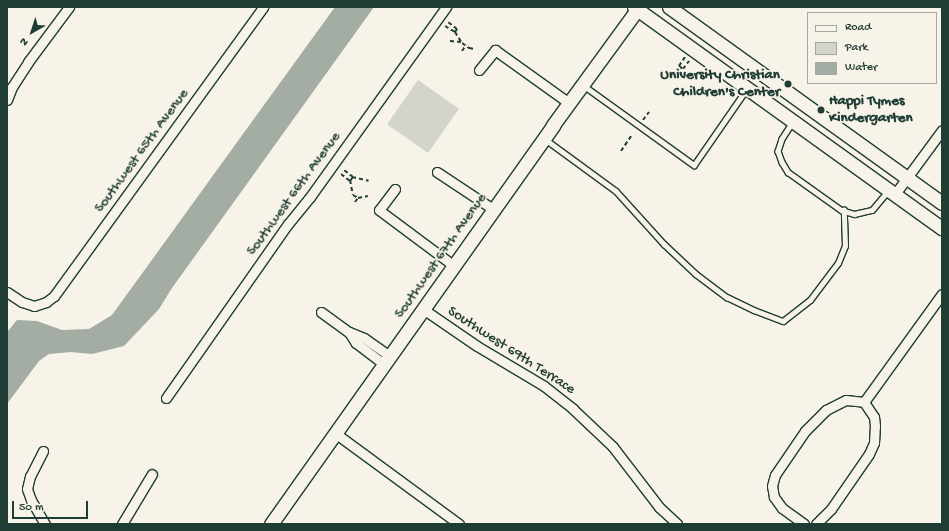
<!DOCTYPE html>
<style>
body{margin:0}
#map{position:relative;width:949px;height:531px;overflow:hidden;background:#f7f3e8;font-family:"Gochi Hand",sans-serif}
div>[style]{position:absolute}
.green>*{inset:0;background:#d3d5ca;transform-origin:0 0}
.water>*{inset:0;background:#a4ada3}
.path>*{height:2px;margin-top:-1px;transform-origin:0;background:repeating-linear-gradient(90deg,#1f3d34 0 4px,transparent 0 7px)}
.roads{filter:drop-shadow(1px 0 #1f3d34) drop-shadow(-1px 0 #1f3d34) drop-shadow(0 1px #1f3d34) drop-shadow(0 -1px #1f3d34)}
.service>*{height:4.5px;margin:-2.25px;padding:0 2.25px;transform-origin:2.25px;border-radius:2.25px;background:#f7f3e8}
.minor>*{height:9px;margin:-4.5px;padding:0 4.5px;transform-origin:4.5px;border-radius:4.5px;background:#f7f3e8}
.secondary>*{height:13px;margin:-6.5px;padding:0 6.5px;transform-origin:6.5px;border-radius:6.5px;background:#f7f3e8}
.dots>*{width:11px;height:11px;translate:-50% -50%;box-sizing:border-box;border:2px solid #f7f3e8;border-radius:50%}
span{translate:-50% -50%;white-space:nowrap;text-align:center;line-height:1.15;-webkit-text-stroke:3.5px #f7f3e8;paint-order:stroke}
.poi-label{font-size:15px;color:#1f3d34;font-weight:700}
.right{translate:-100% -50%;text-align:right}
.left{translate:0 -50%;text-align:left}
.street-label{font-size:15px;color:#1f3d34}
.frame{position:absolute;inset:0;border:8px solid #1f3d34;pointer-events:none}
.legend{position:absolute;left:807px;top:12px;width:130px;height:72px;box-sizing:border-box;background:#f7f3e8;border:1px solid #a1aaa0;margin:0;padding:5px 7px;list-style:none;font-size:12px;color:#1f3d34}
.legend li{display:flex;align-items:center;gap:8px;height:20px}
.legend b{width:20px;border:1px solid #a1aaa0}
.north{position:absolute;left:12px;top:12px;width:40px;height:40px;-webkit-text-stroke:3px #f7f3e8;paint-order:stroke;rotate:219deg;font-size:11px;font-weight:700;line-height:16px;text-align:center;color:#1f3d34}
.north::after{content:'';display:block;margin:auto;width:14px;height:18px;background:#1f3d34;clip-path:polygon(50% 0,100% 100%,50% 72%,0 100%)}
.scale{position:absolute;left:12px;top:501px;width:76px;height:18px;box-sizing:border-box;border:2px solid #1f3d34;border-top:0;padding-left:5px;font-size:12px;line-height:14px;white-space:nowrap;color:#1f3d34;-webkit-text-stroke:3px #f7f3e8;paint-order:stroke}
</style>
<div id="map">
<div class="green">
<i style="left:418px;top:80px;width:50px;height:54px;rotate:35deg"></i>
</div>
<div class="water">
<i style="clip-path:polygon(335px 7px,374px 7px,172px 288px,159px 309px,124px 346px,92px 354px,71px 352px,49px 354px,39px 361px,7px 404px,7px 332px,17px 320px,37px 321px,62px 330px,89px 329px,112px 315px)"></i>
</div>
<div class="path">
<i style="left:445px;top:26px;width:12px;rotate:31deg"></i>
<i style="left:455px;top:32px;width:4px;rotate:-56deg"></i>
<i style="left:457px;top:29px;width:11px;rotate:-142deg"></i>
<i style="left:455px;top:32px;width:13px;rotate:58deg"></i>
<i style="left:462px;top:43px;width:9px;rotate:36deg"></i>
<i style="left:469px;top:48px;width:6px;rotate:9deg"></i>
<i style="left:450px;top:41px;width:11px;rotate:5deg"></i>
<i style="left:462px;top:51px;width:7px;rotate:-56deg"></i>
<i style="left:685px;top:57px;width:11px;rotate:124deg"></i>
<i style="left:679px;top:66px;width:5px;rotate:37deg"></i>
<i style="left:683px;top:69px;width:10px;rotate:-53deg"></i>
<i style="left:676px;top:75px;width:9px;rotate:-58deg"></i>
<i style="left:643px;top:120px;width:10px;rotate:-53deg"></i>
<i style="left:621px;top:151px;width:18px;rotate:-56deg"></i>
<i style="left:341px;top:174px;width:11px;rotate:38deg"></i>
<i style="left:350px;top:181px;width:5px;rotate:-53deg"></i>
<i style="left:353px;top:177px;width:11px;rotate:-142deg"></i>
<i style="left:352px;top:177px;width:17px;rotate:13deg"></i>
<i style="left:350px;top:180px;width:15px;rotate:79deg"></i>
<i style="left:353px;top:195px;width:6px;rotate:31deg"></i>
<i style="left:358px;top:198px;width:10px;rotate:-11deg"></i>
<i style="left:355px;top:202px;width:5px;rotate:-53deg"></i>
</div>
<div class="roads">
<div class="service">
<i style="left:583px;top:85px;width:137px;rotate:35.8deg"></i>
<i style="left:694px;top:165px;width:91px;rotate:-55.3deg"></i>
<i style="left:793px;top:122px;width:20px;rotate:123deg"></i>
<i style="left:782px;top:139px;width:13px;rotate:108deg"></i>
<i style="left:778px;top:151px;width:12px;rotate:70deg"></i>
<i style="left:782px;top:162px;width:12px;rotate:59deg"></i>
<i style="left:788px;top:172px;width:65px;rotate:35.6deg"></i>
<i style="left:841px;top:210px;width:14px;rotate:17deg"></i>
<i style="left:854px;top:214px;width:18px;rotate:-13deg"></i>
<i style="left:872px;top:210px;width:25px;rotate:-50deg"></i>
<i style="left:545px;top:139px;width:88px;rotate:36.2deg"></i>
<i style="left:616px;top:191px;width:72px;rotate:47.8deg"></i>
<i style="left:664px;top:244px;width:44px;rotate:43.2deg"></i>
<i style="left:696px;top:274px;width:39px;rotate:37deg"></i>
<i style="left:727px;top:297px;width:30px;rotate:26deg"></i>
<i style="left:754px;top:310px;width:31px;rotate:21deg"></i>
<i style="left:783px;top:321px;width:34px;rotate:-38deg"></i>
<i style="left:810px;top:300px;width:46px;rotate:-52.9deg"></i>
<i style="left:838px;top:263px;width:18px;rotate:-68deg"></i>
<i style="left:845px;top:246px;width:36px;rotate:-92deg"></i>
</div>
<div class="minor">
<i style="left:479px;top:70px;width:26px;rotate:-51deg"></i>
<i style="left:495px;top:50px;width:91px;rotate:35.6deg"></i>
<i style="left:7px;top:100px;width:14px;rotate:-69deg"></i>
<i style="left:12px;top:87px;width:30px;rotate:-57deg"></i>
<i style="left:28px;top:62px;width:69px;rotate:-53.3deg"></i>
<i style="left:437px;top:172px;width:67px;rotate:33.5deg"></i>
<i style="left:395px;top:189px;width:26px;rotate:127deg"></i>
<i style="left:379px;top:210px;width:94px;rotate:36.7deg"></i>
<i style="left:895px;top:194px;width:79px;rotate:-53.7deg"></i>
<i style="left:7px;top:292px;width:18px;rotate:34deg"></i>
<i style="left:22px;top:302px;width:13px;rotate:18deg"></i>
<i style="left:34px;top:306px;width:13px;rotate:-18deg"></i>
<i style="left:46px;top:302px;width:10px;rotate:-37deg"></i>
<i style="left:54px;top:296px;width:357px;rotate:-54.1deg"></i>
<i style="left:423px;top:309px;width:65px;rotate:34.4deg"></i>
<i style="left:477px;top:346px;width:78px;rotate:30.8deg"></i>
<i style="left:544px;top:386px;width:37px;rotate:38deg"></i>
<i style="left:573px;top:409px;width:55px;rotate:43.5deg"></i>
<i style="left:613px;top:447px;width:76px;rotate:52.5deg"></i>
<i style="left:659px;top:507px;width:25px;rotate:43deg"></i>
<i style="left:321px;top:312px;width:34px;rotate:36deg"></i>
<i style="left:349px;top:332px;width:16px;rotate:22deg"></i>
<i style="left:364px;top:338px;width:32px;rotate:35deg"></i>
<i style="left:349px;top:332px;width:13px;rotate:58deg"></i>
<i style="left:356px;top:343px;width:35px;rotate:37deg"></i>
<i style="left:166px;top:398px;width:213px;rotate:-55deg"></i>
<i style="left:288px;top:224px;width:35px;rotate:-51deg"></i>
<i style="left:310px;top:197px;width:234px;rotate:-54.4deg"></i>
<i style="left:335px;top:433px;width:154px;rotate:36.3deg"></i>
<i style="left:43px;top:451px;width:28px;rotate:117deg"></i>
<i style="left:30px;top:476px;width:13px;rotate:103deg"></i>
<i style="left:27px;top:489px;width:12px;rotate:70deg"></i>
<i style="left:31px;top:500px;width:28px;rotate:60deg"></i>
<i style="left:122px;top:524px;width:58px;rotate:-59deg"></i>
<i style="left:804px;top:524px;width:27px;rotate:-144deg"></i>
<i style="left:782px;top:508px;width:14px;rotate:-126deg"></i>
<i style="left:774px;top:497px;width:11px;rotate:-100deg"></i>
<i style="left:772px;top:486px;width:11px;rotate:-75deg"></i>
<i style="left:775px;top:475px;width:53px;rotate:-55.7deg"></i>
<i style="left:805px;top:431px;width:30px;rotate:-45deg"></i>
<i style="left:826px;top:410px;width:22px;rotate:-27deg"></i>
<i style="left:846px;top:400px;width:18px;rotate:6deg"></i>
<i style="left:864px;top:402px;width:133px;rotate:-54.2deg"></i>
<i style="left:816px;top:524px;width:21px;rotate:-45deg"></i>
<i style="left:831px;top:509px;width:67px;rotate:-55.4deg"></i>
<i style="left:869px;top:454px;width:12px;rotate:-66deg"></i>
<i style="left:874px;top:443px;width:17px;rotate:-87deg"></i>
<i style="left:875px;top:426px;width:9px;rotate:-96deg"></i>
<i style="left:874px;top:417px;width:18px;rotate:-124deg"></i>
</div>
<div class="secondary">
<i style="left:634px;top:7px;width:379px;rotate:35.7deg"></i>
<i style="left:669px;top:7px;width:336px;rotate:35.7deg"></i>
<i style="left:271px;top:524px;width:489px;rotate:-54.7deg"></i>
<i style="left:553px;top:125px;width:146px;rotate:-53.9deg"></i>
</div>
</div>
<div class="dots">
<i style="left:788px;top:84px;background:#1f3d34"></i>
<i style="left:821px;top:110px;background:#1f3d34"></i>
</div>
<div class="poi-label">
<span class="right" style="left:780px;top:84px">University Christian<br>Children's Center</span>
<span class="left" style="left:829px;top:110px">Happi Tymes<br>Kindergarten</span>
</div>
<div class="street-label">
<span style="left:142px;top:151px;rotate:-54deg">Southwest 65th Avenue</span>
<span style="left:294px;top:194px;rotate:-54deg">Southwest 66th Avenue</span>
<span style="left:441px;top:256px;rotate:-55deg">Southwest 67th Avenue</span>
<span style="left:511px;top:351px;rotate:33deg">Southwest 69th Terrace</span>
</div>
<div class="frame"></div>
<ul class="legend">
<li><b style="height:5px;background:#f7f3e8"></b>Road</li>
<li><b style="height:11px;background:#d3d5ca"></b>Park</li>
<li><b style="height:11px;background:#a4ada3"></b>Water</li>
</ul>
<div class="north">N</div>
<div class="scale">50 m</div>
</div>
